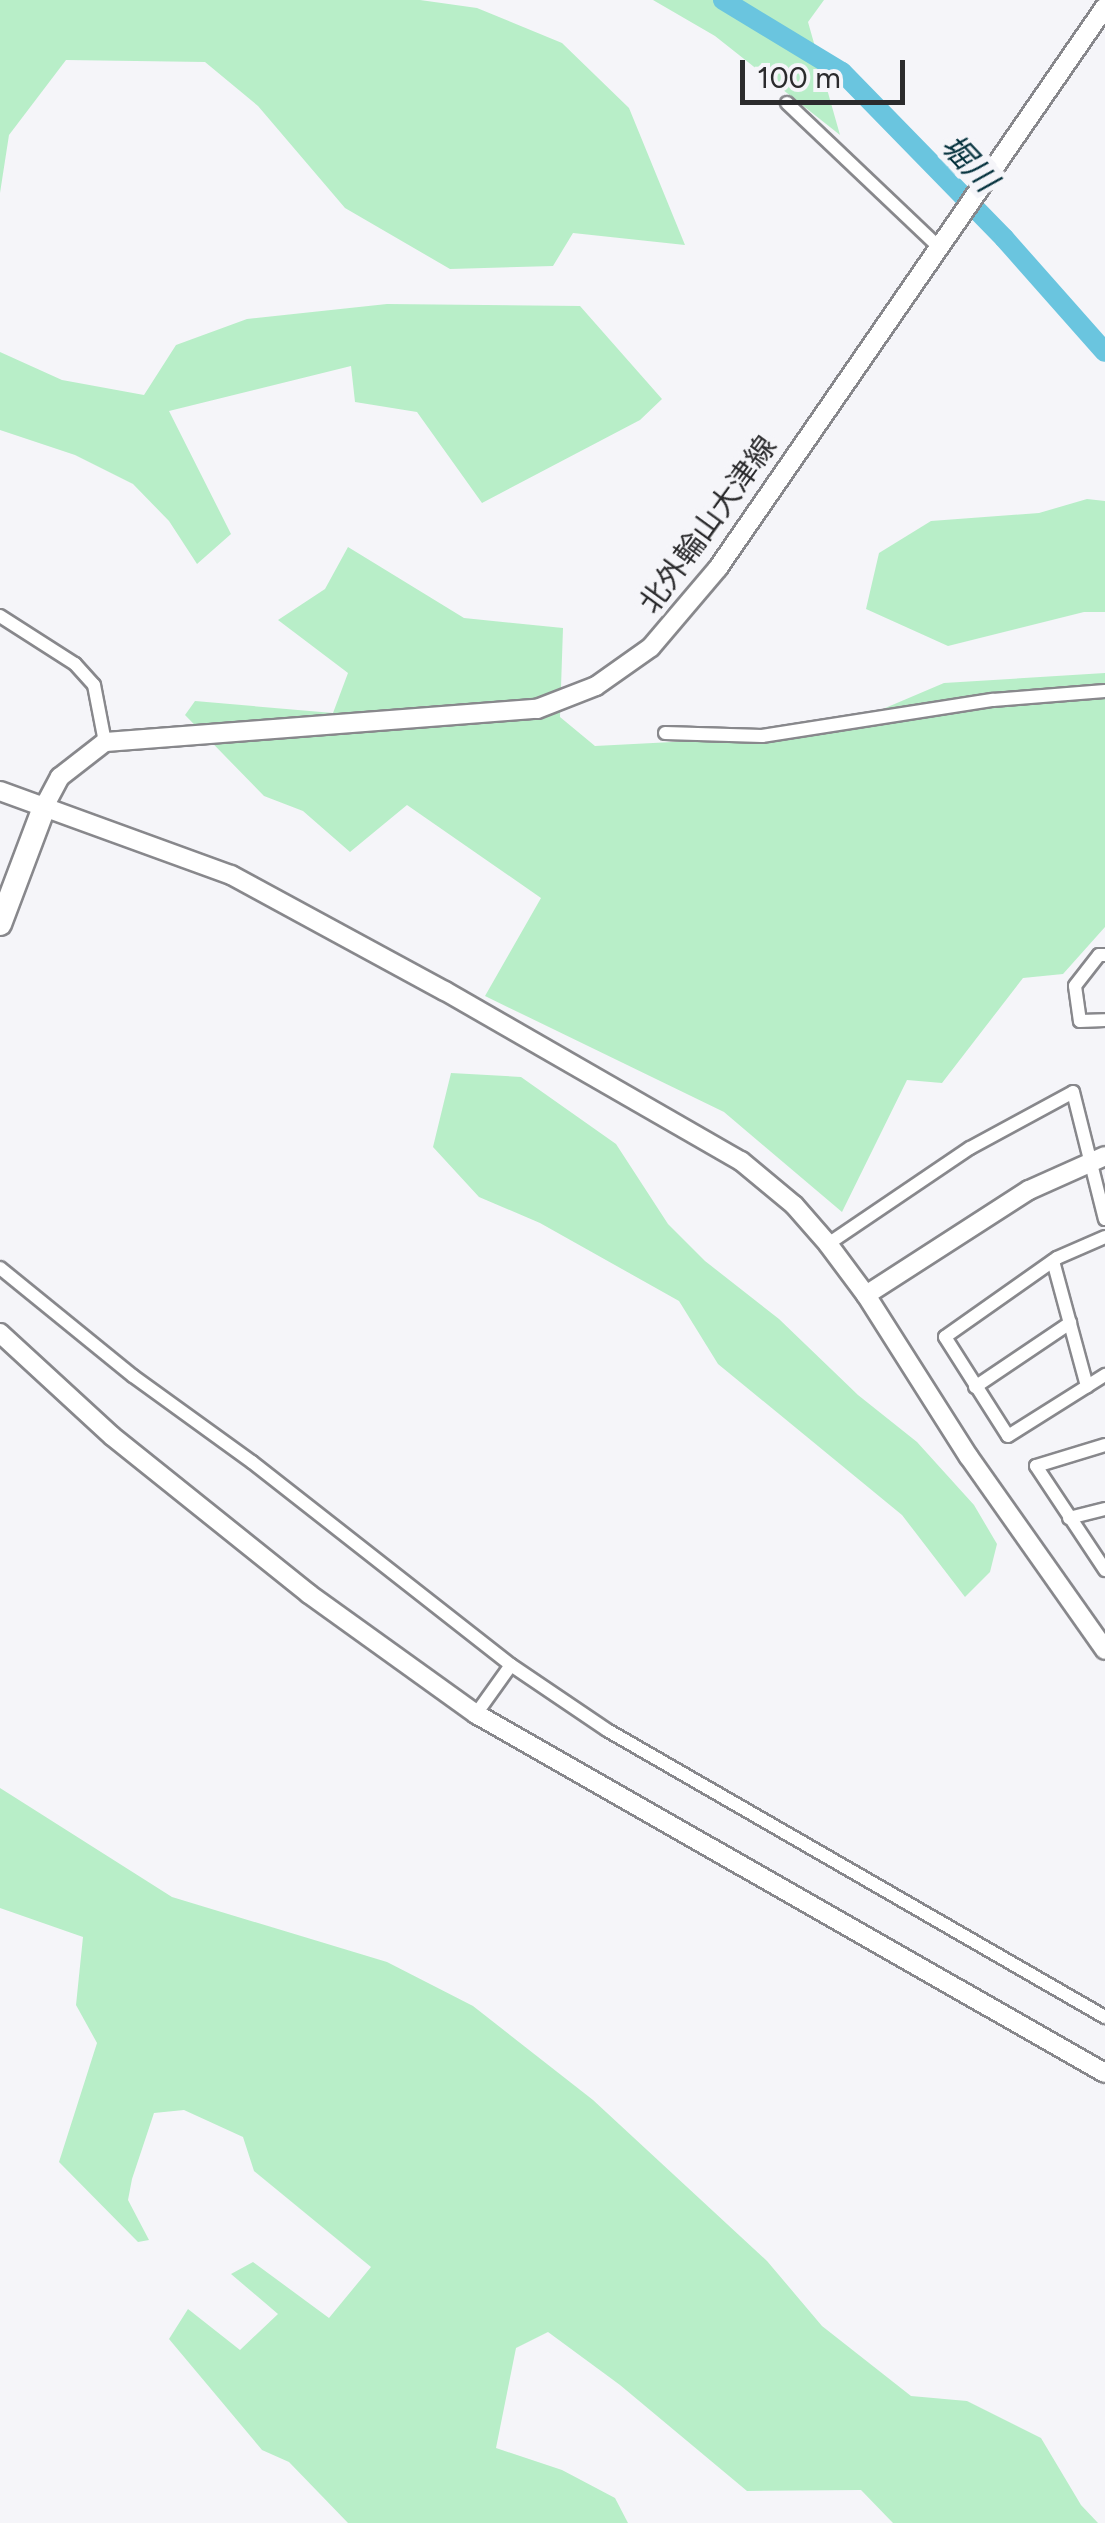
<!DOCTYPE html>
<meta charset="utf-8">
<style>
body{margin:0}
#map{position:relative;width:1105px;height:2523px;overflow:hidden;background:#f5f5f9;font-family:Figtree,"Noto Sans JP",sans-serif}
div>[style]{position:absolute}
.green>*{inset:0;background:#b8eec8}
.river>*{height:20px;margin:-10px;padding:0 10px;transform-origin:10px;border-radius:10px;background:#6ac5df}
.roads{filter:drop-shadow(2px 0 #88888c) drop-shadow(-2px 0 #88888c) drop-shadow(0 2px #88888c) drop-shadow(0 -2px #88888c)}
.street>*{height:12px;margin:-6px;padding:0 6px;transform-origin:6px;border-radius:6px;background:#fff}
.secondary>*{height:18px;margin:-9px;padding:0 9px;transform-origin:9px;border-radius:9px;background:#fff}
.highway>*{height:22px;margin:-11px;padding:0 11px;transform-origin:11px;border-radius:11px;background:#fff}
span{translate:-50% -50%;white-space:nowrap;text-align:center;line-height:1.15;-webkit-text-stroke:10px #f5f5f9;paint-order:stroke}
.street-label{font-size:30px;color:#2b2b2d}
.water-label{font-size:32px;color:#04313c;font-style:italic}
.scale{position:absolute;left:740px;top:60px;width:165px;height:45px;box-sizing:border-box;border:5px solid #2b2b2d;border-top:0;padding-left:12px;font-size:30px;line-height:35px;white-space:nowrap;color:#2b2b2d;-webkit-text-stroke:8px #f5f5f9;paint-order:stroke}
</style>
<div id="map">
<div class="green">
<i style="clip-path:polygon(0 0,420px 0,477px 8px,562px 43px,629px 108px,685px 245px,573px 233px,553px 266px,450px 269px,345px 208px,258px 106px,205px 62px,66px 60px,9px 135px,0 193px)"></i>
<i style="clip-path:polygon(653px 0,824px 0,808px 22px,840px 135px,715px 36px)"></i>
<i style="clip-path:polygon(387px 304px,580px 306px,662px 399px,640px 420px,482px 503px,417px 412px,355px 402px,351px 366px,169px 411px,231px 534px,197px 564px,169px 521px,133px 484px,75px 455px,0 430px,0 352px,62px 380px,144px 395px,176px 345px,247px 319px)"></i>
<i style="clip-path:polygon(1087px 499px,1105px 501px,1105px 612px,1084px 612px,948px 646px,866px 609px,879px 553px,931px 521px,1039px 513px)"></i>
<i style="clip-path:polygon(348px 547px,464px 618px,563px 628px,560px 717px,595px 746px,824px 734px,944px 683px,1105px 673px,1105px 927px,1063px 974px,1023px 978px,942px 1083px,907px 1080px,842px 1212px,724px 1112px,485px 996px,541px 898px,407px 805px,350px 852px,303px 811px,264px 796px,185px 715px,195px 701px,333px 713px,348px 673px,278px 620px,325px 589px)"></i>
<i style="clip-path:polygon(451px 1073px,521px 1077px,616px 1144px,668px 1224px,705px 1261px,779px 1319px,858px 1395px,917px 1442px,974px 1505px,997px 1544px,990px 1572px,965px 1597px,902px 1515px,718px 1364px,679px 1301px,540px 1223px,479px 1197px,433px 1147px)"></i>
<i style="clip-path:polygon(0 1788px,172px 1897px,387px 1962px,473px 2006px,593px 2100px,767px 2261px,822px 2326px,911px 2396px,967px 2401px,1041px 2438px,1081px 2505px,1098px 2523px,893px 2523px,861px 2490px,747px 2491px,620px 2385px,548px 2332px,516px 2348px,496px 2448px,562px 2470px,615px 2498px,628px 2523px,348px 2523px,289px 2462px,262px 2450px,169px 2339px,188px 2309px,240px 2350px,278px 2314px,231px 2274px,253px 2262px,329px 2318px,371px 2267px,254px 2171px,243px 2137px,184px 2110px,154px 2113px,132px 2179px,128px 2200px,149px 2240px,138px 2242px,59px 2162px,97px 2043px,76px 2005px,83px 1937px,0 1908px)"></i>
</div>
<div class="river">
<i style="left:723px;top:0;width:139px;rotate:31.2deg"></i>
<i style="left:842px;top:72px;width:232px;rotate:45.7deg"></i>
<i style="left:1004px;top:238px;width:152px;rotate:48.5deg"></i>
</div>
<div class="roads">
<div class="street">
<i style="left:787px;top:103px;width:209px;rotate:43.5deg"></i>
<i style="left:0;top:616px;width:89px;rotate:32.6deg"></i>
<i style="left:75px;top:664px;width:28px;rotate:48deg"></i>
<i style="left:94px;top:685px;width:58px;rotate:79.1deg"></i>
<i style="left:665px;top:733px;width:97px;rotate:1.8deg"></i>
<i style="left:762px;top:736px;width:234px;rotate:-8.9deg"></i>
<i style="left:993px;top:700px;width:112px;rotate:-4.6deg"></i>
<i style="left:1105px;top:955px;width:6px;rotate:180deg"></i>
<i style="left:1099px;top:955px;width:39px;rotate:128deg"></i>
<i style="left:1075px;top:986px;width:35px;rotate:82deg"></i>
<i style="left:1080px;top:1021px;width:25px;rotate:-2deg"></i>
<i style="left:1105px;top:1237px;width:52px;rotate:156.4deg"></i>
<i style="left:1057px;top:1258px;width:137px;rotate:144.8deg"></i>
<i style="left:945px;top:1337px;width:117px;rotate:57.5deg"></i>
<i style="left:1008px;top:1436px;width:115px;rotate:-32.2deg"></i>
<i style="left:828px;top:1244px;width:171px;rotate:-34.1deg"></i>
<i style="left:970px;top:1148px;width:117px;rotate:-28.5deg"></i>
<i style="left:1073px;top:1092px;width:131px;rotate:75.9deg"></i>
<i style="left:1053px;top:1261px;width:130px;rotate:74.8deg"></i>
<i style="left:0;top:1268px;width:171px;rotate:39.1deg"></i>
<i style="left:133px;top:1376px;width:147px;rotate:35.9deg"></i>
<i style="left:252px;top:1462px;width:329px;rotate:38.1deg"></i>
<i style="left:511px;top:1665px;width:116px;rotate:34.1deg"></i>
<i style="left:607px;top:1730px;width:575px;rotate:29.96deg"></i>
<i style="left:975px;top:1387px;width:115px;rotate:-34deg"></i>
<i style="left:1105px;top:1445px;width:72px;rotate:163.1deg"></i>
<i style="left:1036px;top:1466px;width:125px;rotate:56.4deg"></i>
<i style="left:1069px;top:1518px;width:37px;rotate:-14deg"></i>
<i style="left:476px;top:1714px;width:60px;rotate:-54.5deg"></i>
</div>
<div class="secondary">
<i style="left:0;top:791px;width:246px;rotate:20deg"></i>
<i style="left:231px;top:875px;width:243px;rotate:28.5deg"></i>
<i style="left:445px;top:991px;width:341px;rotate:29.9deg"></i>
<i style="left:741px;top:1161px;width:69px;rotate:39.7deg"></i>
<i style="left:794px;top:1205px;width:52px;rotate:48.9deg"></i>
<i style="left:828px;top:1244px;width:64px;rotate:53.3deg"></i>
<i style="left:866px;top:1295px;width:192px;rotate:57.6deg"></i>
<i style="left:969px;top:1457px;width:236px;rotate:54.8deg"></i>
<i style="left:45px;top:805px;width:32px;rotate:-62deg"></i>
<i style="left:60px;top:777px;width:57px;rotate:-37.9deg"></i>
<i style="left:105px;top:742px;width:433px;rotate:-4.4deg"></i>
<i style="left:537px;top:709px;width:63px;rotate:-21.3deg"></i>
<i style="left:596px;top:686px;width:67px;rotate:-35.3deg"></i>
<i style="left:651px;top:647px;width:104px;rotate:-49.7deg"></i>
<i style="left:718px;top:568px;width:682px;rotate:-55.4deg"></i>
<i style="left:866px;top:1295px;width:194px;rotate:-32.8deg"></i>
<i style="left:1029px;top:1190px;width:83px;rotate:-24.1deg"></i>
<i style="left:0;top:1333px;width:152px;rotate:42.6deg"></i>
<i style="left:112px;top:1436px;width:253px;rotate:38.7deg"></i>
<i style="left:309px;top:1594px;width:206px;rotate:35.7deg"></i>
<i style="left:476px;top:1714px;width:724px;rotate:29.72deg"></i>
</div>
<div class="highway">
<i style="left:0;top:924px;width:127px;rotate:-69.3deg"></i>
</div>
</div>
<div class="street-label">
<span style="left:708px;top:525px;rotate:-54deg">北外輪山大津線</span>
</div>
<div class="water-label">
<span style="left:969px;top:163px;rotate:47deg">堀川</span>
</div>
<div class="scale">100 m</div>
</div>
